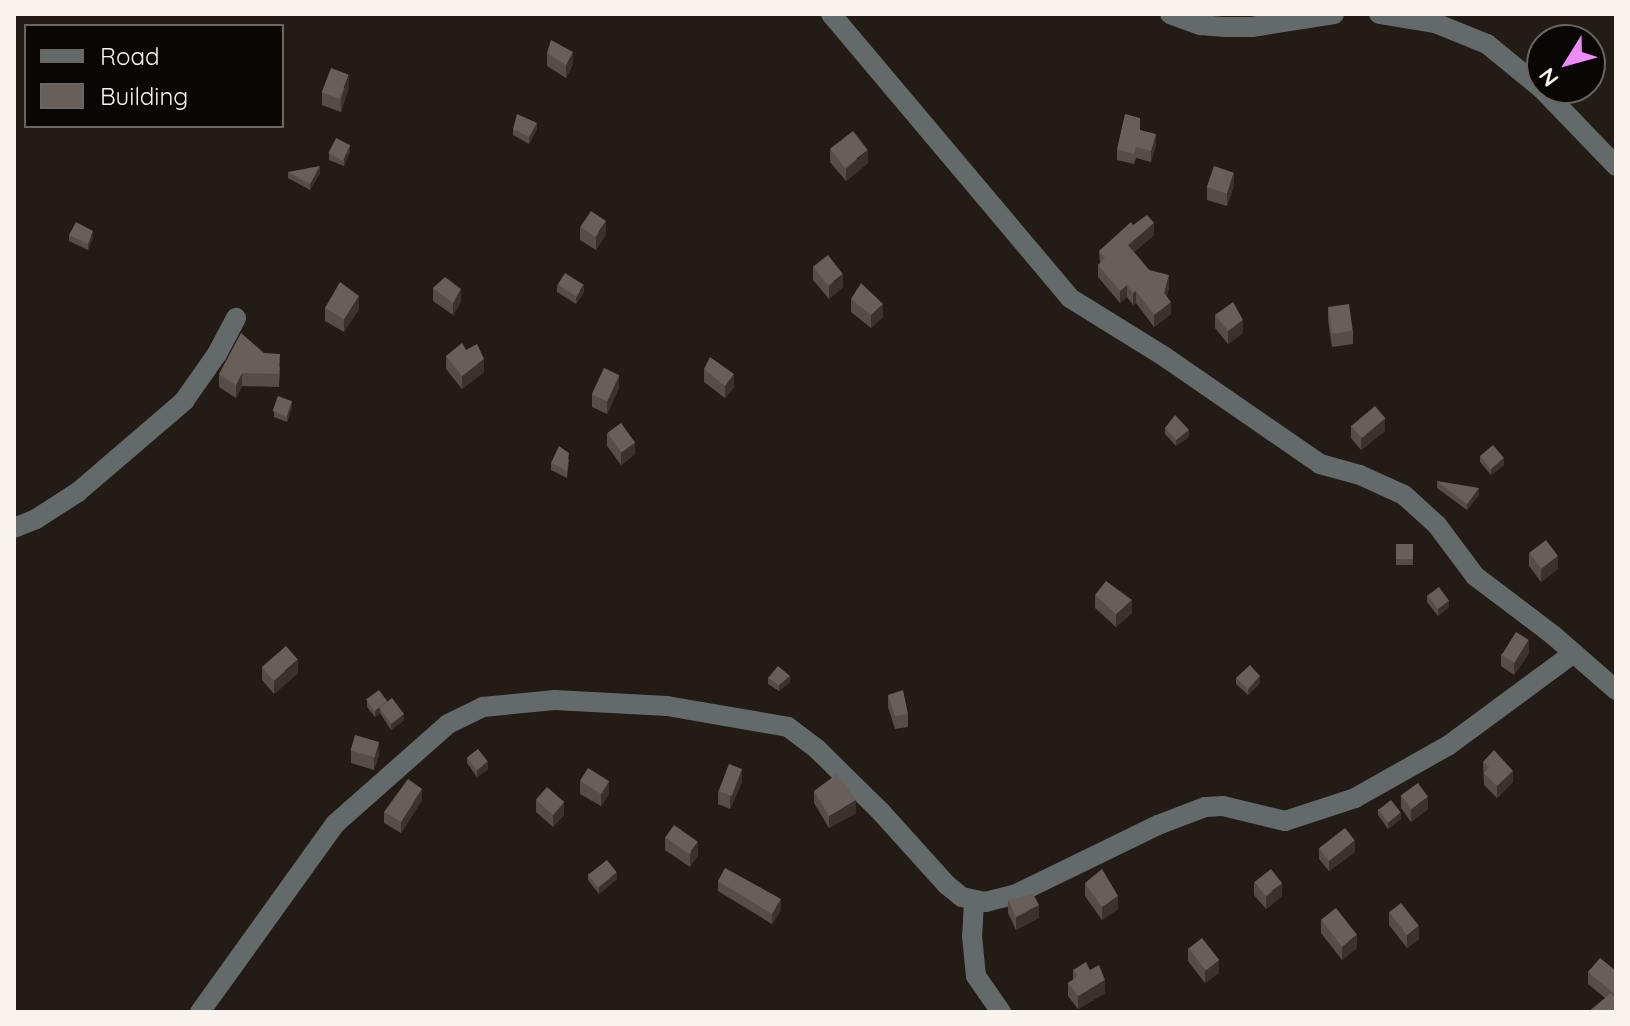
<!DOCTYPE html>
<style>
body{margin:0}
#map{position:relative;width:1630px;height:1026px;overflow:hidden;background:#221b16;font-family:Quicksand,sans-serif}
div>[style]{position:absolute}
.minor>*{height:20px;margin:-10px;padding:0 10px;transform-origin:10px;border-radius:10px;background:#64696a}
.wall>*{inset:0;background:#564d49;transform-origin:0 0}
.shaded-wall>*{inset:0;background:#3a322d}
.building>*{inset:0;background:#685f5b;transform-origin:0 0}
span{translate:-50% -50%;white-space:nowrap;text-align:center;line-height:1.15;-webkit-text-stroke:8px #090605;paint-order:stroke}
.frame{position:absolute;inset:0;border:16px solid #f9f3f0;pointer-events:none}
.legend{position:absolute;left:24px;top:24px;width:260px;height:104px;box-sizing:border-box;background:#090605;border:2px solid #696563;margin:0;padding:10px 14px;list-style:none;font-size:24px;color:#f9f3f0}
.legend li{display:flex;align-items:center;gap:16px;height:40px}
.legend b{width:40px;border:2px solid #696563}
.north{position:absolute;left:1526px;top:24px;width:80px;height:80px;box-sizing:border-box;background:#090605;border:2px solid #696563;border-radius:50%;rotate:233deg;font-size:22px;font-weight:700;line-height:32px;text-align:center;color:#f9f3f0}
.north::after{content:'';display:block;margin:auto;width:28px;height:36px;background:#ed8cf9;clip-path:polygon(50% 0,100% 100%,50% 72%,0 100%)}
</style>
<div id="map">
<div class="minor">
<i style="left:831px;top:14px;width:371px;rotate:49.9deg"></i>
<i style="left:1070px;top:298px;width:112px;rotate:31.8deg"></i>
<i style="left:1165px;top:357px;width:188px;rotate:34.6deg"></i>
<i style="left:1320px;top:464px;width:41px;rotate:15.4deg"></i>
<i style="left:1360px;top:475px;width:48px;rotate:24.4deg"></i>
<i style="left:1404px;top:495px;width:45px;rotate:42.3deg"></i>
<i style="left:1437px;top:525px;width:64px;rotate:53.3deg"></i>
<i style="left:1475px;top:576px;width:98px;rotate:37.1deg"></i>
<i style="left:1553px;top:635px;width:84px;rotate:41.1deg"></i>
<i style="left:1170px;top:14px;width:33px;rotate:20deg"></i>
<i style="left:1201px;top:25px;width:24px;rotate:5deg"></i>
<i style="left:1225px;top:27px;width:27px"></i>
<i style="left:1252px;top:27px;width:83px;rotate:-9deg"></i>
<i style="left:1379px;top:14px;width:57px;rotate:9.1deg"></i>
<i style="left:1435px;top:23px;width:56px;rotate:22deg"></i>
<i style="left:1487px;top:44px;width:71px;rotate:39.3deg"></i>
<i style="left:1542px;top:89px;width:107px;rotate:46.1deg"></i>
<i style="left:14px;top:528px;width:24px;rotate:-22deg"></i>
<i style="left:36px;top:519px;width:50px;rotate:-32.7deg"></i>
<i style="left:78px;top:492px;width:140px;rotate:-40.6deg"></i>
<i style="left:184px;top:401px;width:57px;rotate:-54.9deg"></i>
<i style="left:217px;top:354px;width:41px;rotate:-62.2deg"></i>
<i style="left:974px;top:901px;width:35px;rotate:93deg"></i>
<i style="left:972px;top:936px;width:40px;rotate:84.3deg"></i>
<i style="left:976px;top:976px;width:44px;rotate:55.2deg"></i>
<i style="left:200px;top:1012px;width:231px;rotate:-54.3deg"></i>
<i style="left:335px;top:824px;width:151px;rotate:-41.5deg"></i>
<i style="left:448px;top:724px;width:39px;rotate:-26deg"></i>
<i style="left:483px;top:707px;width:72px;rotate:-5.6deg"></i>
<i style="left:555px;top:700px;width:112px;rotate:3.1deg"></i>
<i style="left:667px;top:706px;width:123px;rotate:9.8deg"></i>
<i style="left:788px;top:727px;width:36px;rotate:37deg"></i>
<i style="left:817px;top:749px;width:90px;rotate:44.5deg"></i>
<i style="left:881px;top:812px;width:98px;rotate:47.9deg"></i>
<i style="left:947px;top:885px;width:19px;rotate:39deg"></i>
<i style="left:962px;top:897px;width:24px;rotate:12deg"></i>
<i style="left:985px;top:902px;width:30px;rotate:-14deg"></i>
<i style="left:1014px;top:895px;width:160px;rotate:-25.9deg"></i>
<i style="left:1158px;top:825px;width:50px;rotate:-21deg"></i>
<i style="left:1205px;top:807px;width:18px;rotate:-3deg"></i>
<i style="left:1223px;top:806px;width:64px;rotate:13.6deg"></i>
<i style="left:1285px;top:821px;width:74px;rotate:-18.2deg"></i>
<i style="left:1355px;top:798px;width:108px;rotate:-29.4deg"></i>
<i style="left:1449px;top:745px;width:155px;rotate:-36.4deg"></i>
</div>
<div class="wall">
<i style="clip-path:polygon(547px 53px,573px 64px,566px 78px,547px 66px)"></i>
<i style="clip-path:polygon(349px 87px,341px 112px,322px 105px,322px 92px)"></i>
<i style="clip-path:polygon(513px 129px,537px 129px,529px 144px,513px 135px)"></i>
<i style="clip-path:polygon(1140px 130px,1156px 145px,1151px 162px,1136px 158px,1134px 164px,1117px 160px,1117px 149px)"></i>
<i style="clip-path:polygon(830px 149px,868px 163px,846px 181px,830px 162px)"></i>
<i style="clip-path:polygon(350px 151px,344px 166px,329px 160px,329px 153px)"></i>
<i style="clip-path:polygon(288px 172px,320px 173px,310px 190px,288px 178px)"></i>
<i style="clip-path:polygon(1234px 185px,1227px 206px,1207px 200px,1207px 187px)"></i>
<i style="clip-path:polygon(1133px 225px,1154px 235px,1134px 252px,1149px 270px,1169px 287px,1167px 296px,1171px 314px,1154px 327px,1136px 303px,1133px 305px,1127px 297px,1120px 303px,1098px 277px,1098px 265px,1100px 263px,1099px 251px)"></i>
<i style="clip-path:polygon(580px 227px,606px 234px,596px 250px,580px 240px)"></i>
<i style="clip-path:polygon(69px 235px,93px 237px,88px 250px,69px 241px)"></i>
<i style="clip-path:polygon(813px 267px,843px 287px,829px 299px,813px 280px)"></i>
<i style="clip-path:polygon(557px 285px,584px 292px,576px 304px,557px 292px)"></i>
<i style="clip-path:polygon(433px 288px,461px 302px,453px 315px,433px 301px)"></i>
<i style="clip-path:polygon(851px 299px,883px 317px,871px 328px,851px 312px)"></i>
<i style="clip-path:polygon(1328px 307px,1353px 331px,1353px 344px,1332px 347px,1328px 320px)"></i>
<i style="clip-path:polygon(325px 308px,359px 309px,344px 332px,325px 321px)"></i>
<i style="clip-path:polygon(1215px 315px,1243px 333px,1228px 344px,1215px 328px)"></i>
<i style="clip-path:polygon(466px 350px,484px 372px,462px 389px,446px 369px,446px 356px)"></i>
<i style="clip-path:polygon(280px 367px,279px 387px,242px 386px,236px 398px,219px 387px,219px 374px)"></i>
<i style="clip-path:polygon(704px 369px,734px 387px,725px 398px,704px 382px)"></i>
<i style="clip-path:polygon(619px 388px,607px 414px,592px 407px,592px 394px)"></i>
<i style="clip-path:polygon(292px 407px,287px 422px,274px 417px,274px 411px)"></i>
<i style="clip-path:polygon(1351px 425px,1385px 431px,1361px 450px,1351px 438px)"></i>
<i style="clip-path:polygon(1165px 428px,1189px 437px,1176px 446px,1165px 434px)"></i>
<i style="clip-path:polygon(607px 433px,635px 454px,621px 465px,607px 446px)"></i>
<i style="clip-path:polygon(1480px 456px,1504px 465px,1491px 475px,1480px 462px)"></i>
<i style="clip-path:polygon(569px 459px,567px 478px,551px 470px,551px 463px)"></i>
<i style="clip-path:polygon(1437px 481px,1479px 495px,1467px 510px,1437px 488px)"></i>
<i style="left:1396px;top:544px;width:17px;height:21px"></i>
<i style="clip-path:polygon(1529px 553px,1558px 569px,1541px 582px,1529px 566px)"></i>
<i style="clip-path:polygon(1095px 595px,1132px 613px,1116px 627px,1095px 608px)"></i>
<i style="clip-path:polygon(1427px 595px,1449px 607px,1438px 616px,1427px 602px)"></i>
<i style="clip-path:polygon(1529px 653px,1514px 675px,1501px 666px,1501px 654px)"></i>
<i style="clip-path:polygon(262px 667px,298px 673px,274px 694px,262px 680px)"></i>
<i style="clip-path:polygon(768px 678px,790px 682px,779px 691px,768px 684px)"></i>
<i style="clip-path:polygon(1236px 678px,1260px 683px,1248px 695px,1236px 684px)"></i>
<i style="clip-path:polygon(888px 695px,908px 714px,908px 727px,895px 729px,888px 707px)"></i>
<i style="clip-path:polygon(367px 701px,387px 702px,404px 720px,391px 730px,380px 713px,375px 717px,367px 707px)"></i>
<i style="clip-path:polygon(351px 750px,379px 755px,374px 770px,351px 763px)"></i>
<i style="clip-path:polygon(467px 757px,488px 769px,477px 777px,467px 763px)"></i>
<i style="clip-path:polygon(1483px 762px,1513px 782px,1497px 798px,1484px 785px)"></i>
<i style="clip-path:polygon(580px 781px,609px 794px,601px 806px,580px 794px)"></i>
<i style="clip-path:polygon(742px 782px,730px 809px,718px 804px,718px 791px)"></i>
<i style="clip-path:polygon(814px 791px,856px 813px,829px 828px,814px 803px)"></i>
<i style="clip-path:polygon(1401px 795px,1428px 809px,1411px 822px,1401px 808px)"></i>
<i style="clip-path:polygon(422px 800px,401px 833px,384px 823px,384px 812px)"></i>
<i style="clip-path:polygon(536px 800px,564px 815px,553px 827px,536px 812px)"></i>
<i style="clip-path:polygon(1378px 809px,1401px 819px,1388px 829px,1378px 815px)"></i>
<i style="clip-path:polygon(665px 837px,698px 855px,690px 867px,665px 850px)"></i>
<i style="clip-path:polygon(1319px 848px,1355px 852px,1329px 871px,1319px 859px)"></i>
<i style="clip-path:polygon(588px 874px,617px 879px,599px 894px,588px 880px)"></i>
<i style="clip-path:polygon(718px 881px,781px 910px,772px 924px,718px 891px)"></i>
<i style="clip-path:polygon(1254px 882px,1282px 896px,1266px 909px,1254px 895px)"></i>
<i style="clip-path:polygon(1085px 883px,1118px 909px,1102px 920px,1085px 896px)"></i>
<i style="clip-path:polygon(1008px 900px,1039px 918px,1016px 930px,1008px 913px)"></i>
<i style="clip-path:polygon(1389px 912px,1419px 939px,1407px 948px,1389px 925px)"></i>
<i style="clip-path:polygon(1321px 920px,1357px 948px,1342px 960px,1321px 933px)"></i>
<i style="clip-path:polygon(1188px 948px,1219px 973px,1205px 983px,1188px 961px)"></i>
<i style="clip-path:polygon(1073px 970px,1105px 993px,1078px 1009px,1068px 996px,1068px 983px,1073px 980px)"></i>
<i style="clip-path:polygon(1616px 971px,1616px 1012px,1605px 998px,1588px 984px,1588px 972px)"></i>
</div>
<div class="shaded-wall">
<i style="clip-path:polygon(573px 52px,573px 64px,566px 78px,566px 65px)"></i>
<i style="clip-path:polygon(349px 75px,349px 87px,341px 112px,341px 99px)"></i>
<i style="clip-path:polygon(537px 123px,537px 129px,529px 144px,529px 137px)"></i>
<i style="clip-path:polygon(1156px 134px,1156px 145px,1151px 162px,1151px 151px)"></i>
<i style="clip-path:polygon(350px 145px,350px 151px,344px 166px,344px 159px)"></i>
<i style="clip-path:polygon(868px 150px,868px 163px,846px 181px,846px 169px)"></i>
<i style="clip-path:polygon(320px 166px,320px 173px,310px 190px,310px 184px)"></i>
<i style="clip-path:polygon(1234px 173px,1234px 185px,1227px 206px,1227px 193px)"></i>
<i style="clip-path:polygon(606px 221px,606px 234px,596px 250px,596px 237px)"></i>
<i style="clip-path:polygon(1154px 223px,1154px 235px,1128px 257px,1128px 245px)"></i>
<i style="clip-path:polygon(93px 231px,93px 237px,88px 250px,88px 244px)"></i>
<i style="clip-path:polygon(843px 274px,843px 287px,829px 299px,829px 286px)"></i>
<i style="clip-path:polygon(1169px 275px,1169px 287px,1164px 305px,1164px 293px)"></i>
<i style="clip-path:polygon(584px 285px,584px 292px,576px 304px,576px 298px)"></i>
<i style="clip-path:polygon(1127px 285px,1127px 297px,1120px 303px,1120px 291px)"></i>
<i style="clip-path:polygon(461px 289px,461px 302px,453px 315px,453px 303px)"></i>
<i style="clip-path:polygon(1136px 291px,1136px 303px,1133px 305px,1133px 293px)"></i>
<i style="clip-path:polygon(359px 296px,359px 309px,344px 332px,344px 319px)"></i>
<i style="clip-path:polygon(1171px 302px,1171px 314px,1154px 327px,1154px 315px)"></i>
<i style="clip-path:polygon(883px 304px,883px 317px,871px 328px,871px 315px)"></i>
<i style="clip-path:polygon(1243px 320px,1243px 333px,1228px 344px,1228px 331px)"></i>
<i style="clip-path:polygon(484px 359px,484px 372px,462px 389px,462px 376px)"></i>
<i style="clip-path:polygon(242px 373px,242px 386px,236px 398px,236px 385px)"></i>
<i style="clip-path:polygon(734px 374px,734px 387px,725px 398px,725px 386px)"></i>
<i style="clip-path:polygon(619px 375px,619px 388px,607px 414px,607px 401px)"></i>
<i style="clip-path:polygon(292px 401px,292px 407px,287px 422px,287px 416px)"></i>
<i style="clip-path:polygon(1385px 418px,1385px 431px,1361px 450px,1361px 437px)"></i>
<i style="clip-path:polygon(1189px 430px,1189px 437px,1176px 446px,1176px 440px)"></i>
<i style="clip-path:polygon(635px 442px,635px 454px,621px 465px,621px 452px)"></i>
<i style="clip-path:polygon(1504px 458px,1504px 465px,1491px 475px,1491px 469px)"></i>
<i style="clip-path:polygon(1479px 488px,1479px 495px,1467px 510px,1467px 504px)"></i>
<i style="clip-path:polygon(1558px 556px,1558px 569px,1541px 582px,1541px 569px)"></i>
<i style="clip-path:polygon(1132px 600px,1132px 613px,1116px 627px,1116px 614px)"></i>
<i style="clip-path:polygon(1449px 601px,1449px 607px,1438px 616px,1438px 609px)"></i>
<i style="clip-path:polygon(1529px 640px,1529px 653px,1514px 675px,1514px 662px)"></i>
<i style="clip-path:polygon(298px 660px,298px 673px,274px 694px,274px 681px)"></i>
<i style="clip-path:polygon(790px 676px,790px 682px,779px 691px,779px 685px)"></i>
<i style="clip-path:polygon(1260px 676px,1260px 683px,1248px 695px,1248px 689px)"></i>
<i style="clip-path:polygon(387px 701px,387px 707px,380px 708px,380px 713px,375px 717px,375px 711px)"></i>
<i style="clip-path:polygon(404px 714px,404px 720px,391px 730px,391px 724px)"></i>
<i style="clip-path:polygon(379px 742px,379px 755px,374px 770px,374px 757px)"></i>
<i style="clip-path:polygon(488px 762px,488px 769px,477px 777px,477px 770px)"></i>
<i style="clip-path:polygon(742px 769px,742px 782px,730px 809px,730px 796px)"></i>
<i style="clip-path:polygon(1513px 771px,1513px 782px,1497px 798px,1497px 786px)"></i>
<i style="clip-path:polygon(609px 781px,609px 794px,601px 806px,601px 794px)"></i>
<i style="clip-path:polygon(422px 789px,422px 800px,401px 833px,401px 822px)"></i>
<i style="clip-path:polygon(1428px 797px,1428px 809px,1411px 822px,1411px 809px)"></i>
<i style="clip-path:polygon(856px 800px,856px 813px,829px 828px,829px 816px)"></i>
<i style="clip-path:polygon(564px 802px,564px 815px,553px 827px,553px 814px)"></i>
<i style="clip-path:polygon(1401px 813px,1401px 819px,1388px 829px,1388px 822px)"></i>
<i style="clip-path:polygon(1355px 841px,1355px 852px,1329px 871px,1329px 860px)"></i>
<i style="clip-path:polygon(698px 842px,698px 855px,690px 867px,690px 854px)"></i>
<i style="clip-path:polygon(617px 873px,617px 879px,599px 894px,599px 887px)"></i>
<i style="clip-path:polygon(1282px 883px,1282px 896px,1266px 909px,1266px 897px)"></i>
<i style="clip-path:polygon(1118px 896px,1118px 909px,1102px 920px,1102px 907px)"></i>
<i style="clip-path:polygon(781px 899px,781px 910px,772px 924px,772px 914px)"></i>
<i style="clip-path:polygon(1039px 905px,1039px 918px,1016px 930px,1016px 917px)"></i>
<i style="clip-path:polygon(1419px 926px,1419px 939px,1407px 948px,1407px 935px)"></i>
<i style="clip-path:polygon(1357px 935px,1357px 948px,1342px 960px,1342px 947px)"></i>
<i style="clip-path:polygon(1219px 960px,1219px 973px,1205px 983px,1205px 970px)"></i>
<i style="clip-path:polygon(1105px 980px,1105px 993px,1078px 1009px,1078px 996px)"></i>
</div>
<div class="building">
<i style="clip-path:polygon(551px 40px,573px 52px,566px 65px,547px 53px)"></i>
<i style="left:331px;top:68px;width:19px;height:26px;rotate:21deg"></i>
<i style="clip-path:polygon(517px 114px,537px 123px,529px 137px,513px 129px)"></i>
<i style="clip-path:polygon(1125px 114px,1140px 118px,1140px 130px,1156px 134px,1151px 151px,1136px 147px,1134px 154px,1117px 149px)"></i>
<i style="left:853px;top:131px;width:24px;height:29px;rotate:52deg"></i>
<i style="left:336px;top:138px;width:16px;height:17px;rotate:27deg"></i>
<i style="clip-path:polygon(320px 166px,310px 184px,288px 172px)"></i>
<i style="left:1214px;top:166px;width:21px;height:22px;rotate:19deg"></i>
<i style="left:591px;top:211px;width:18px;height:19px;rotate:34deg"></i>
<i style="clip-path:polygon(1147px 215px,1154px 223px,1128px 245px,1149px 270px,1169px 275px,1164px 293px,1171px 302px,1154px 315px,1136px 291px,1133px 293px,1127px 285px,1120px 291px,1098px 265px,1105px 258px,1099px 251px,1131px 222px,1133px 225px)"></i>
<i style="clip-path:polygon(76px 222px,93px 231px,88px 244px,69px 235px)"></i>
<i style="left:828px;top:255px;width:24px;height:19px;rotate:52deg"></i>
<i style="left:565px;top:273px;width:22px;height:14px;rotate:32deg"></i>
<i style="clip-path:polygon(445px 277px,461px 289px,453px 303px,433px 288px)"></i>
<i style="clip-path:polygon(340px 282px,359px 296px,344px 319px,325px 308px)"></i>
<i style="clip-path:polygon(861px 283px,883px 304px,871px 315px,851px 299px)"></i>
<i style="clip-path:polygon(1233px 302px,1243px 320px,1228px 331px,1215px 315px)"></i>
<i style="left:1349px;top:304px;width:27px;height:21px;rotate:82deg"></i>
<i style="clip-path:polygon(241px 333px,264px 353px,280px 354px,279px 374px,242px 373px,236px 385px,219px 374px)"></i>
<i style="clip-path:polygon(462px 343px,466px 350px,477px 344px,484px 359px,462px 376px,446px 356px)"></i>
<i style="clip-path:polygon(710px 357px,734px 374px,725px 386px,704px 369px)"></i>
<i style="left:604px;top:368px;width:17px;height:29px;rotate:25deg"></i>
<i style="left:278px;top:396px;width:15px;height:16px;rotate:20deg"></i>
<i style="left:1375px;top:406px;width:16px;height:31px;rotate:50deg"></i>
<i style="clip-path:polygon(1175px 415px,1189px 430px,1176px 440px,1165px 428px)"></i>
<i style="left:621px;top:423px;width:24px;height:17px;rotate:54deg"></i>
<i style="left:1493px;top:445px;width:17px;height:17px;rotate:50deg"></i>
<i style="clip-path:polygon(559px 446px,569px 453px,567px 471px,551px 463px)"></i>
<i style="clip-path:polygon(1437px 481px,1479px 488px,1467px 504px)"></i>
<i style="left:1546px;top:540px;width:20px;height:21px;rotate:53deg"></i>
<i style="left:1396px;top:544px;width:17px;height:15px"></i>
<i style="clip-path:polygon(1106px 581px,1132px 600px,1116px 614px,1095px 595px)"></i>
<i style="left:1439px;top:587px;width:17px;height:14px;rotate:54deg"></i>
<i style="left:1516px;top:632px;width:15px;height:27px;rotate:32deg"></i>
<i style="left:286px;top:646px;width:18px;height:32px;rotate:49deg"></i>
<i style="clip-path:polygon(1250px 665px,1260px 676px,1248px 689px,1236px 678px)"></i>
<i style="clip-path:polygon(778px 666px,790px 676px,779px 685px,768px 678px)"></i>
<i style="left:379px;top:690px;width:14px;height:16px;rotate:54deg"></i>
<i style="clip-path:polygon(903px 690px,908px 714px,895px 716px,888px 695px)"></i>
<i style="left:392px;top:698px;width:20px;height:16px;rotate:53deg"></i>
<i style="left:355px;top:735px;width:25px;height:16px;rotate:16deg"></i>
<i style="left:478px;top:749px;width:16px;height:14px;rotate:52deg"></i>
<i style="clip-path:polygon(1494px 750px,1513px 771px,1497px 786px,1484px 773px,1489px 767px,1483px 762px)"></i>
<i style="left:729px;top:764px;width:14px;height:29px;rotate:21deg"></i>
<i style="left:588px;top:768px;width:25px;height:15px;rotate:32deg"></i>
<i style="clip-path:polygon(837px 774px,856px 800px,829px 816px,814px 791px)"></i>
<i style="clip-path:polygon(408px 779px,422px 789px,401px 822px,384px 812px)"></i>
<i style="left:1418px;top:783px;width:17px;height:21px;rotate:54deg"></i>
<i style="left:547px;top:787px;width:23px;height:17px;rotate:41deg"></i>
<i style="left:1391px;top:800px;width:16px;height:16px;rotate:52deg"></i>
<i style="left:674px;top:825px;width:29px;height:15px;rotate:35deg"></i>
<i style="left:1345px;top:828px;width:16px;height:33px;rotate:52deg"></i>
<i style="left:607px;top:860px;width:16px;height:24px;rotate:52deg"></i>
<i style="clip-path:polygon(725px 868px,781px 899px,772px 914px,718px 881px)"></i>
<i style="clip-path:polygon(1102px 869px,1118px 896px,1102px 907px,1085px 883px)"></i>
<i style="left:1271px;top:869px;width:18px;height:21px;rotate:52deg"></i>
<i style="clip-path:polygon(1033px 894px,1039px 905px,1016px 917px,1008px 900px)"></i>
<i style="left:1401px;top:903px;width:29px;height:15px;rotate:52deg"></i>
<i style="left:1336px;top:908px;width:34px;height:19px;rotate:52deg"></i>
<i style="left:1202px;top:938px;width:28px;height:17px;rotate:52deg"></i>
<i style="clip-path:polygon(1600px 958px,1616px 971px,1615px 978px,1616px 979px,1616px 995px,1588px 972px)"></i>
<i style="clip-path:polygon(1086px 962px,1090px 970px,1099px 965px,1105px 980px,1078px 996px,1068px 983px,1078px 976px,1073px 970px)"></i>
<i style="clip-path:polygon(1611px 993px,1616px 1000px,1616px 1011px,1614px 1012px,1588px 1012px)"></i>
</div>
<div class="frame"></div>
<ul class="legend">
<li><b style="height:10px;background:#64696a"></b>Road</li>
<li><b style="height:22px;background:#685f5b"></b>Building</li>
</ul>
<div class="north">N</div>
</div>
